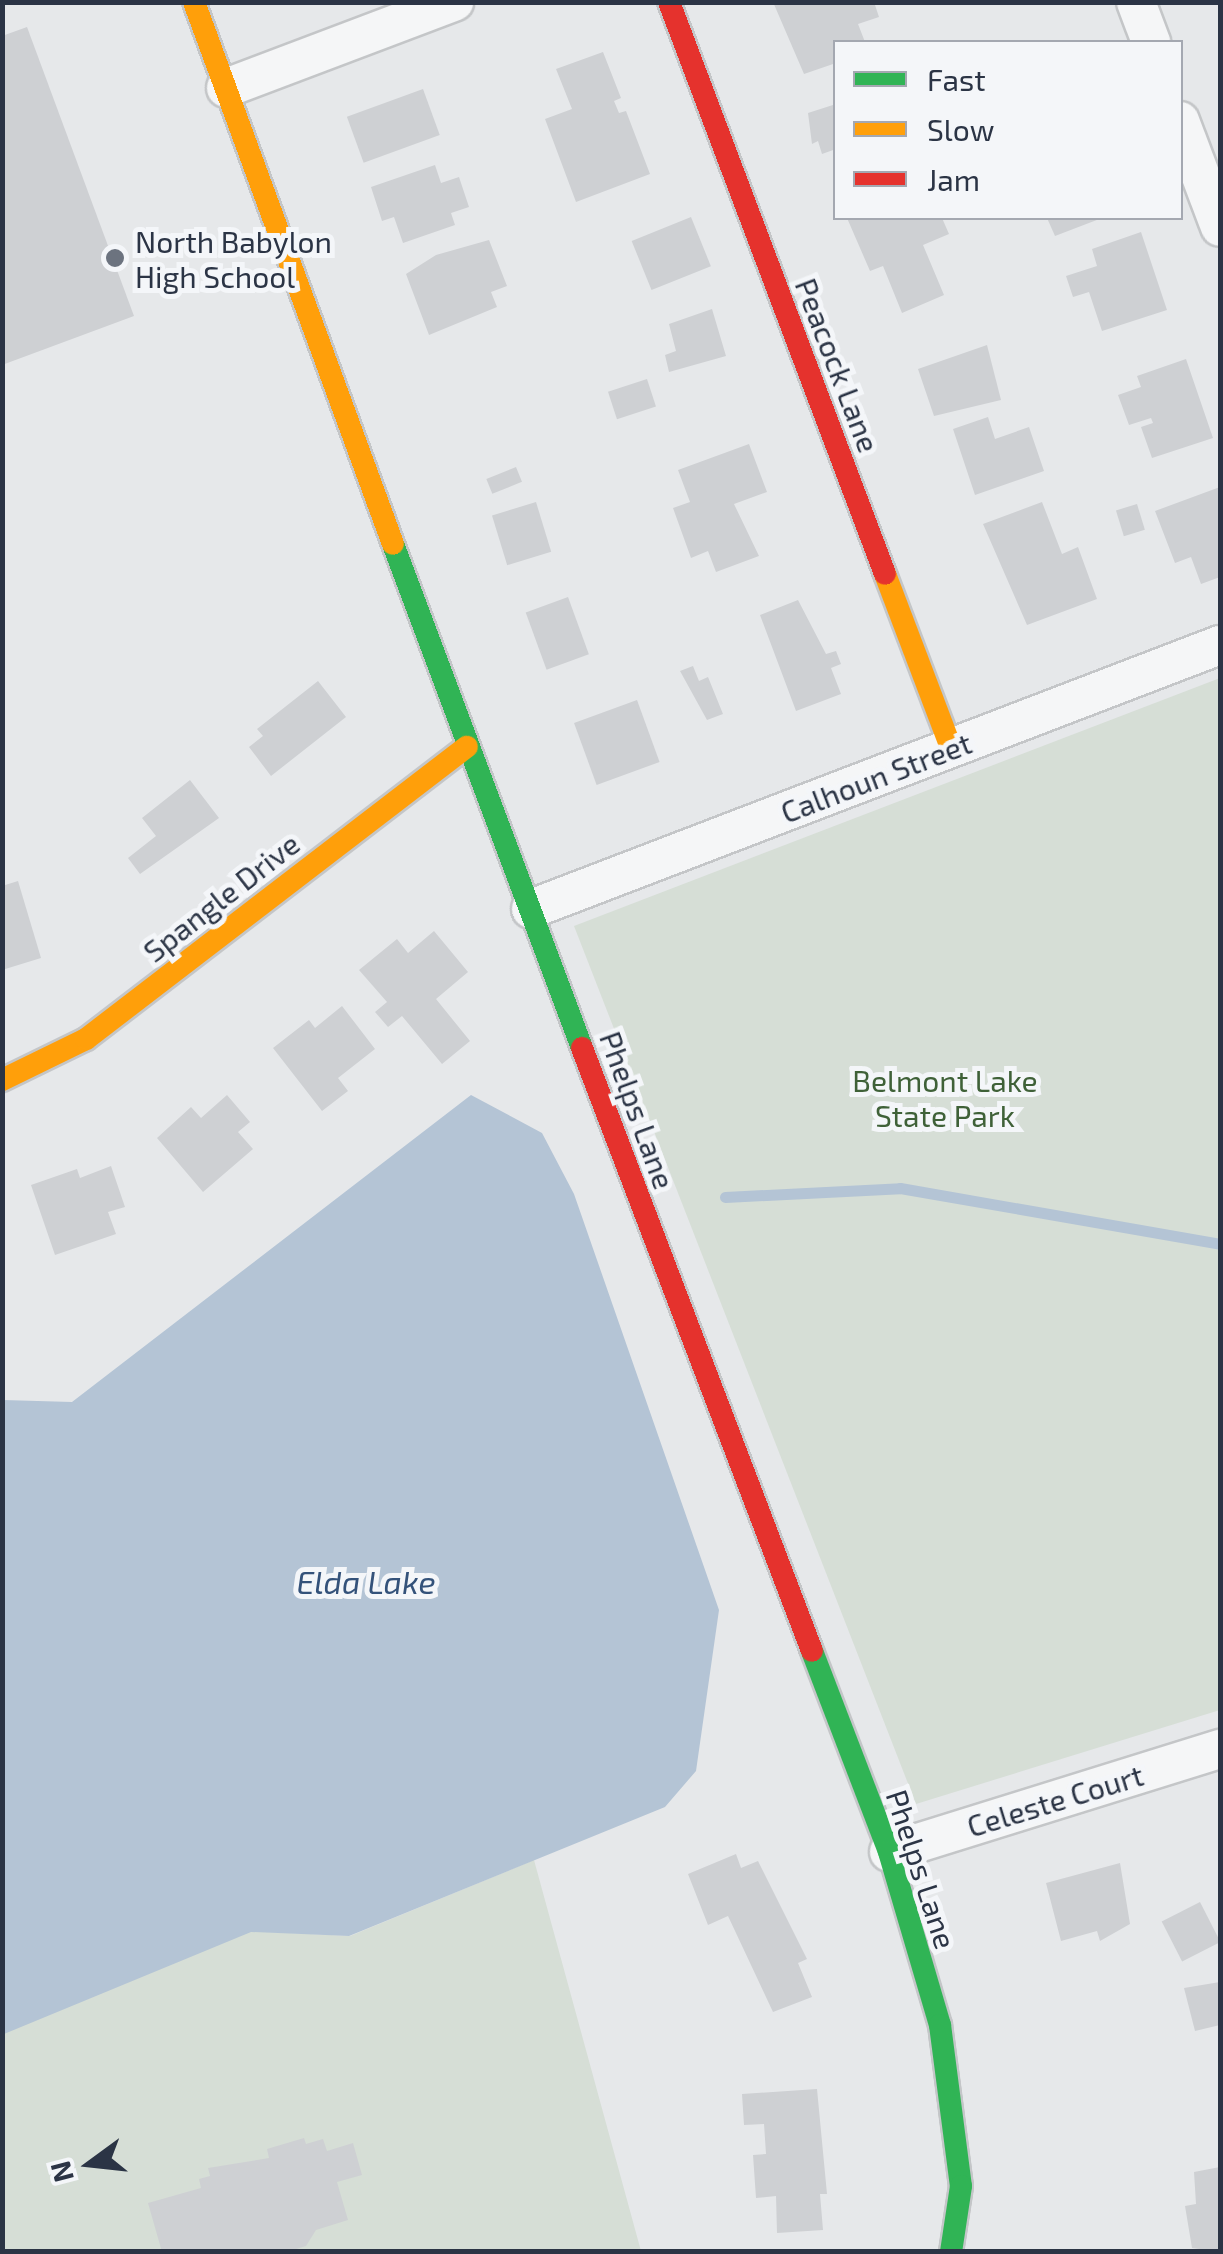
<!DOCTYPE html>
<style>
body{margin:0}
#map{position:relative;width:1223px;height:2254px;overflow:hidden;background:#e6e8ea;font-family:"Exo 2",sans-serif}
div>[style]{position:absolute}
.green>*{inset:0;background:#d6ded6}
.water>*{inset:0;background:#b4c4d5}
.stream>*{height:11px;margin:-5.5px;padding:0 5.5px;transform-origin:5.5px;border-radius:5.5px;background:#b4c4d5}
.building>*{inset:0;background:#ced0d3;transform-origin:0 0}
.roads{filter:drop-shadow(2px 0 #c4c6c8) drop-shadow(-2px 0 #c4c6c8) drop-shadow(0 2px #c4c6c8) drop-shadow(0 -2px #c4c6c8)}
.street>*{height:38px;margin:-19px;padding:0 19px;transform-origin:19px;border-radius:19px;background:#f5f6f7}
.fast>*{height:22px;margin:-11px;padding:0 11px;transform-origin:11px;border-radius:11px;background:#30b455}
.slow>*{height:22px;margin:-11px;padding:0 11px;transform-origin:11px;border-radius:11px;background:#ff9f0a}
.jam>*{height:22px;margin:-11px;padding:0 11px;transform-origin:11px;border-radius:11px;background:#e5322d}
.dots>*{width:28px;height:28px;translate:-50% -50%;box-sizing:border-box;border:5px solid #f4f6f9;border-radius:50%}
span{translate:-50% -50%;white-space:nowrap;text-align:center;line-height:1.15;-webkit-text-stroke:10px #f4f6f9;paint-order:stroke}
.poi-label{font-size:30px;color:#2b3445}
.left{translate:0 -50%;text-align:left}
.street-label{font-size:30px;color:#2b3445}
.park-label{font-size:30px;color:#3f6138}
.water-label{font-size:32px;color:#34527a;font-style:italic}
.frame{position:absolute;inset:0;border:5px solid #2b3445;pointer-events:none}
.legend{position:absolute;left:833px;top:40px;width:350px;height:180px;box-sizing:border-box;background:#f4f6f9;border:2px solid #a4a8b1;margin:0;padding:12px 18px;list-style:none;font-size:30px;color:#2b3445}
.legend li{display:flex;align-items:center;gap:20px;height:50px}
.legend b{width:50px;border:2px solid #a4a8b1}
.north{position:absolute;left:40px;top:2114px;width:100px;height:100px;-webkit-text-stroke:8px #f4f6f9;paint-order:stroke;rotate:255deg;font-size:28px;font-weight:700;line-height:40px;text-align:center;color:#2b3445}
.north::after{content:'';display:block;margin:auto;width:35px;height:45px;background:#2b3445;clip-path:polygon(50% 0,100% 100%,50% 72%,0 100%)}
</style>
<div id="map">
<div class="green">
<i style="clip-path:polygon(1220px 678px,1220px 1710px,916px 1804px,574px 926px)"></i>
<i style="clip-path:polygon(534px 1860px,641px 2251px,3px 2251px,2px 2032px,251px 1931px,350px 1936px)"></i>
</div>
<div class="water">
<i style="clip-path:polygon(471px 1095px,542px 1133px,574px 1194px,719px 1610px,696px 1771px,665px 1807px,349px 1936px,251px 1932px,4px 2034px,3px 1400px,72px 1402px)"></i>
</div>
<div class="stream">
<i style="left:725px;top:1197px;width:175px;rotate:-2.9deg"></i>
<i style="left:900px;top:1188px;width:325px;rotate:9.9deg"></i>
</div>
<div class="building">
<i style="clip-path:polygon(773px 2px,874px 2px,879px 17px,858px 24px,865px 42px,836px 42px,836px 63px,804px 74px)"></i>
<i style="clip-path:polygon(27px 27px,134px 316px,2px 365px,2px 36px)"></i>
<i style="clip-path:polygon(603px 52px,621px 98px,614px 101px,619px 113px,626px 111px,650px 174px,576px 202px,545px 119px,572px 109px,556px 69px)"></i>
<i style="left:423px;top:89px;width:49px;height:81px;rotate:70deg"></i>
<i style="clip-path:polygon(836px 104px,836px 149px,822px 154px,818px 141px,812px 144px,808px 113px)"></i>
<i style="clip-path:polygon(435px 165px,441px 183px,459px 177px,469px 207px,451px 213px,455px 225px,403px 243px,394px 217px,382px 221px,371px 187px)"></i>
<i style="left:691px;top:217px;width:53px;height:64px;rotate:68deg"></i>
<i style="clip-path:polygon(847px 218px,942px 218px,949px 234px,923px 245px,944px 295px,902px 313px,883px 266px,870px 271px)"></i>
<i style="clip-path:polygon(1047px 218px,1102px 218px,1055px 236px)"></i>
<i style="clip-path:polygon(1141px 232px,1167px 310px,1102px 331px,1089px 292px,1073px 297px,1066px 276px,1097px 266px,1092px 249px)"></i>
<i style="clip-path:polygon(489px 240px,507px 286px,491px 292px,497px 307px,429px 335px,406px 274px,436px 255px)"></i>
<i style="clip-path:polygon(712px 309px,726px 356px,669px 372px,665px 355px,676px 351px,669px 324px)"></i>
<i style="clip-path:polygon(987px 345px,1001px 400px,934px 416px,918px 369px)"></i>
<i style="clip-path:polygon(1186px 359px,1213px 438px,1152px 458px,1141px 427px,1153px 423px,1151px 418px,1129px 425px,1118px 395px,1141px 387px,1137px 376px)"></i>
<i style="left:647px;top:379px;width:29px;height:41px;rotate:72deg"></i>
<i style="clip-path:polygon(988px 417px,995px 439px,1029px 427px,1044px 471px,975px 495px,953px 429px)"></i>
<i style="clip-path:polygon(749px 444px,767px 492px,734px 504px,759px 556px,716px 572px,708px 551px,691px 558px,673px 508px,690px 502px,678px 470px)"></i>
<i style="left:516px;top:467px;width:16px;height:32px;rotate:68deg"></i>
<i style="clip-path:polygon(1220px 487px,1220px 577px,1201px 584px,1191px 557px,1175px 563px,1155px 511px)"></i>
<i style="left:536px;top:502px;width:52px;height:46px;rotate:73deg"></i>
<i style="clip-path:polygon(1042px 502px,1062px 554px,1078px 547px,1097px 599px,1027px 625px,983px 524px)"></i>
<i style="left:1137px;top:504px;width:27px;height:22px;rotate:73deg"></i>
<i style="left:568px;top:597px;width:61px;height:45px;rotate:70deg"></i>
<i style="clip-path:polygon(798px 600px,826px 654px,836px 651px,841px 664px,831px 668px,841px 694px,796px 711px,760px 615px)"></i>
<i style="clip-path:polygon(693px 666px,699px 681px,708px 677px,723px 714px,707px 720px,680px 671px)"></i>
<i style="clip-path:polygon(318px 681px,346px 717px,271px 776px,249px 747px,263px 736px,257px 729px)"></i>
<i style="left:637px;top:700px;width:66px;height:67px;rotate:70deg"></i>
<i style="clip-path:polygon(190px 780px,219px 818px,140px 874px,128px 858px,156px 836px,142px 818px)"></i>
<i style="clip-path:polygon(18px 881px,41px 958px,2px 970px,2px 886px)"></i>
<i style="clip-path:polygon(434px 931px,468px 972px,436px 999px,470px 1041px,442px 1064px,402px 1016px,388px 1027px,375px 1012px,387px 1002px,359px 970px,397px 939px,408px 953px)"></i>
<i style="clip-path:polygon(342px 1006px,375px 1049px,338px 1078px,348px 1091px,322px 1111px,273px 1048px,309px 1020px,315px 1028px)"></i>
<i style="clip-path:polygon(227px 1095px,250px 1122px,238px 1132px,253px 1149px,203px 1192px,157px 1138px,191px 1107px,201px 1118px)"></i>
<i style="clip-path:polygon(111px 1166px,125px 1207px,108px 1212px,116px 1234px,55px 1255px,31px 1185px,77px 1169px,80px 1178px)"></i>
<i style="clip-path:polygon(736px 1854px,741px 1868px,758px 1861px,807px 1959px,798px 1963px,812px 1997px,773px 2012px,728px 1916px,708px 1925px,688px 1874px)"></i>
<i style="clip-path:polygon(1120px 1863px,1130px 1924px,1100px 1941px,1097px 1931px,1061px 1941px,1046px 1883px)"></i>
<i style="left:1200px;top:1902px;width:45px;height:43px;rotate:63deg"></i>
<i style="clip-path:polygon(1220px 1982px,1220px 2025px,1195px 2031px,1184px 1988px)"></i>
<i style="clip-path:polygon(817px 2089px,827px 2194px,820px 2194px,823px 2230px,777px 2233px,776px 2196px,756px 2198px,753px 2155px,766px 2154px,764px 2124px,744px 2125px,742px 2094px)"></i>
<i style="clip-path:polygon(304px 2138px,306px 2144px,323px 2139px,327px 2151px,353px 2143px,362px 2175px,337px 2182px,348px 2220px,316px 2230px,306px 2246px,286px 2252px,162px 2252px,148px 2203px,201px 2188px,199px 2179px,210px 2176px,208px 2168px,269px 2158px,267px 2149px)"></i>
<i style="clip-path:polygon(1220px 2167px,1220px 2252px,1192px 2248px,1185px 2206px,1196px 2204px,1194px 2172px)"></i>
</div>
<div class="roads">
<div class="street">
<i style="left:1136px;top:2px;width:43px;rotate:69.4deg"></i>
<i style="left:226px;top:88px;width:244px;rotate:-20.7deg"></i>
<i style="left:1180px;top:121px;width:113px;rotate:69.3deg"></i>
<i style="left:531px;top:909px;width:738px;rotate:-20.97deg"></i>
<i style="left:889px;top:1852px;width:347px;rotate:-17.3deg"></i>
</div>
<div class="fast">
<i style="left:393px;top:544px;width:538px;rotate:69.44deg"></i>
<i style="left:812px;top:1651px;width:215px;rotate:69deg"></i>
<i style="left:889px;top:1852px;width:180px;rotate:73.6deg"></i>
<i style="left:940px;top:2025px;width:162px;rotate:82.6deg"></i>
<i style="left:961px;top:2186px;width:67px;rotate:98.6deg"></i>
</div>
<div class="slow">
<i style="left:194px;top:2px;width:577px;rotate:69.84deg"></i>
<i style="left:885px;top:574px;width:186px;rotate:69.2deg"></i>
<i style="left:2px;top:1080px;width:93px;rotate:-26deg"></i>
<i style="left:86px;top:1039px;width:480px;rotate:-37.5deg"></i>
</div>
<div class="jam">
<i style="left:669px;top:2px;width:611px;rotate:69.31deg"></i>
<i style="left:582px;top:1048px;width:645px;rotate:69.12deg"></i>
</div>
</div>
<div class="dots">
<i style="left:115px;top:258px;background:#6c737f"></i>
</div>
<div class="poi-label">
<span class="left" style="left:135px;top:258px">North Babylon<br>High School</span>
</div>
<div class="street-label">
<span style="left:838px;top:365px;rotate:69deg">Peacock Lane</span>
<span style="left:876px;top:777px;rotate:-21deg">Calhoun Street</span>
<span style="left:221px;top:897px;rotate:-38deg">Spangle Drive</span>
<span style="left:638px;top:1110px;rotate:70deg">Phelps Lane</span>
<span style="left:1055px;top:1800px;rotate:-17deg">Celeste Court</span>
<span style="left:922px;top:1869px;rotate:72deg">Phelps Lane</span>
</div>
<div class="park-label">
<span style="left:945px;top:1097px">Belmont Lake<br>State Park</span>
</div>
<div class="water-label">
<span style="left:366px;top:1581px">Elda Lake</span>
</div>
<div class="frame"></div>
<ul class="legend">
<li><b style="height:12px;background:#30b455"></b>Fast</li>
<li><b style="height:12px;background:#ff9f0a"></b>Slow</li>
<li><b style="height:12px;background:#e5322d"></b>Jam</li>
</ul>
<div class="north">N</div>
</div>
